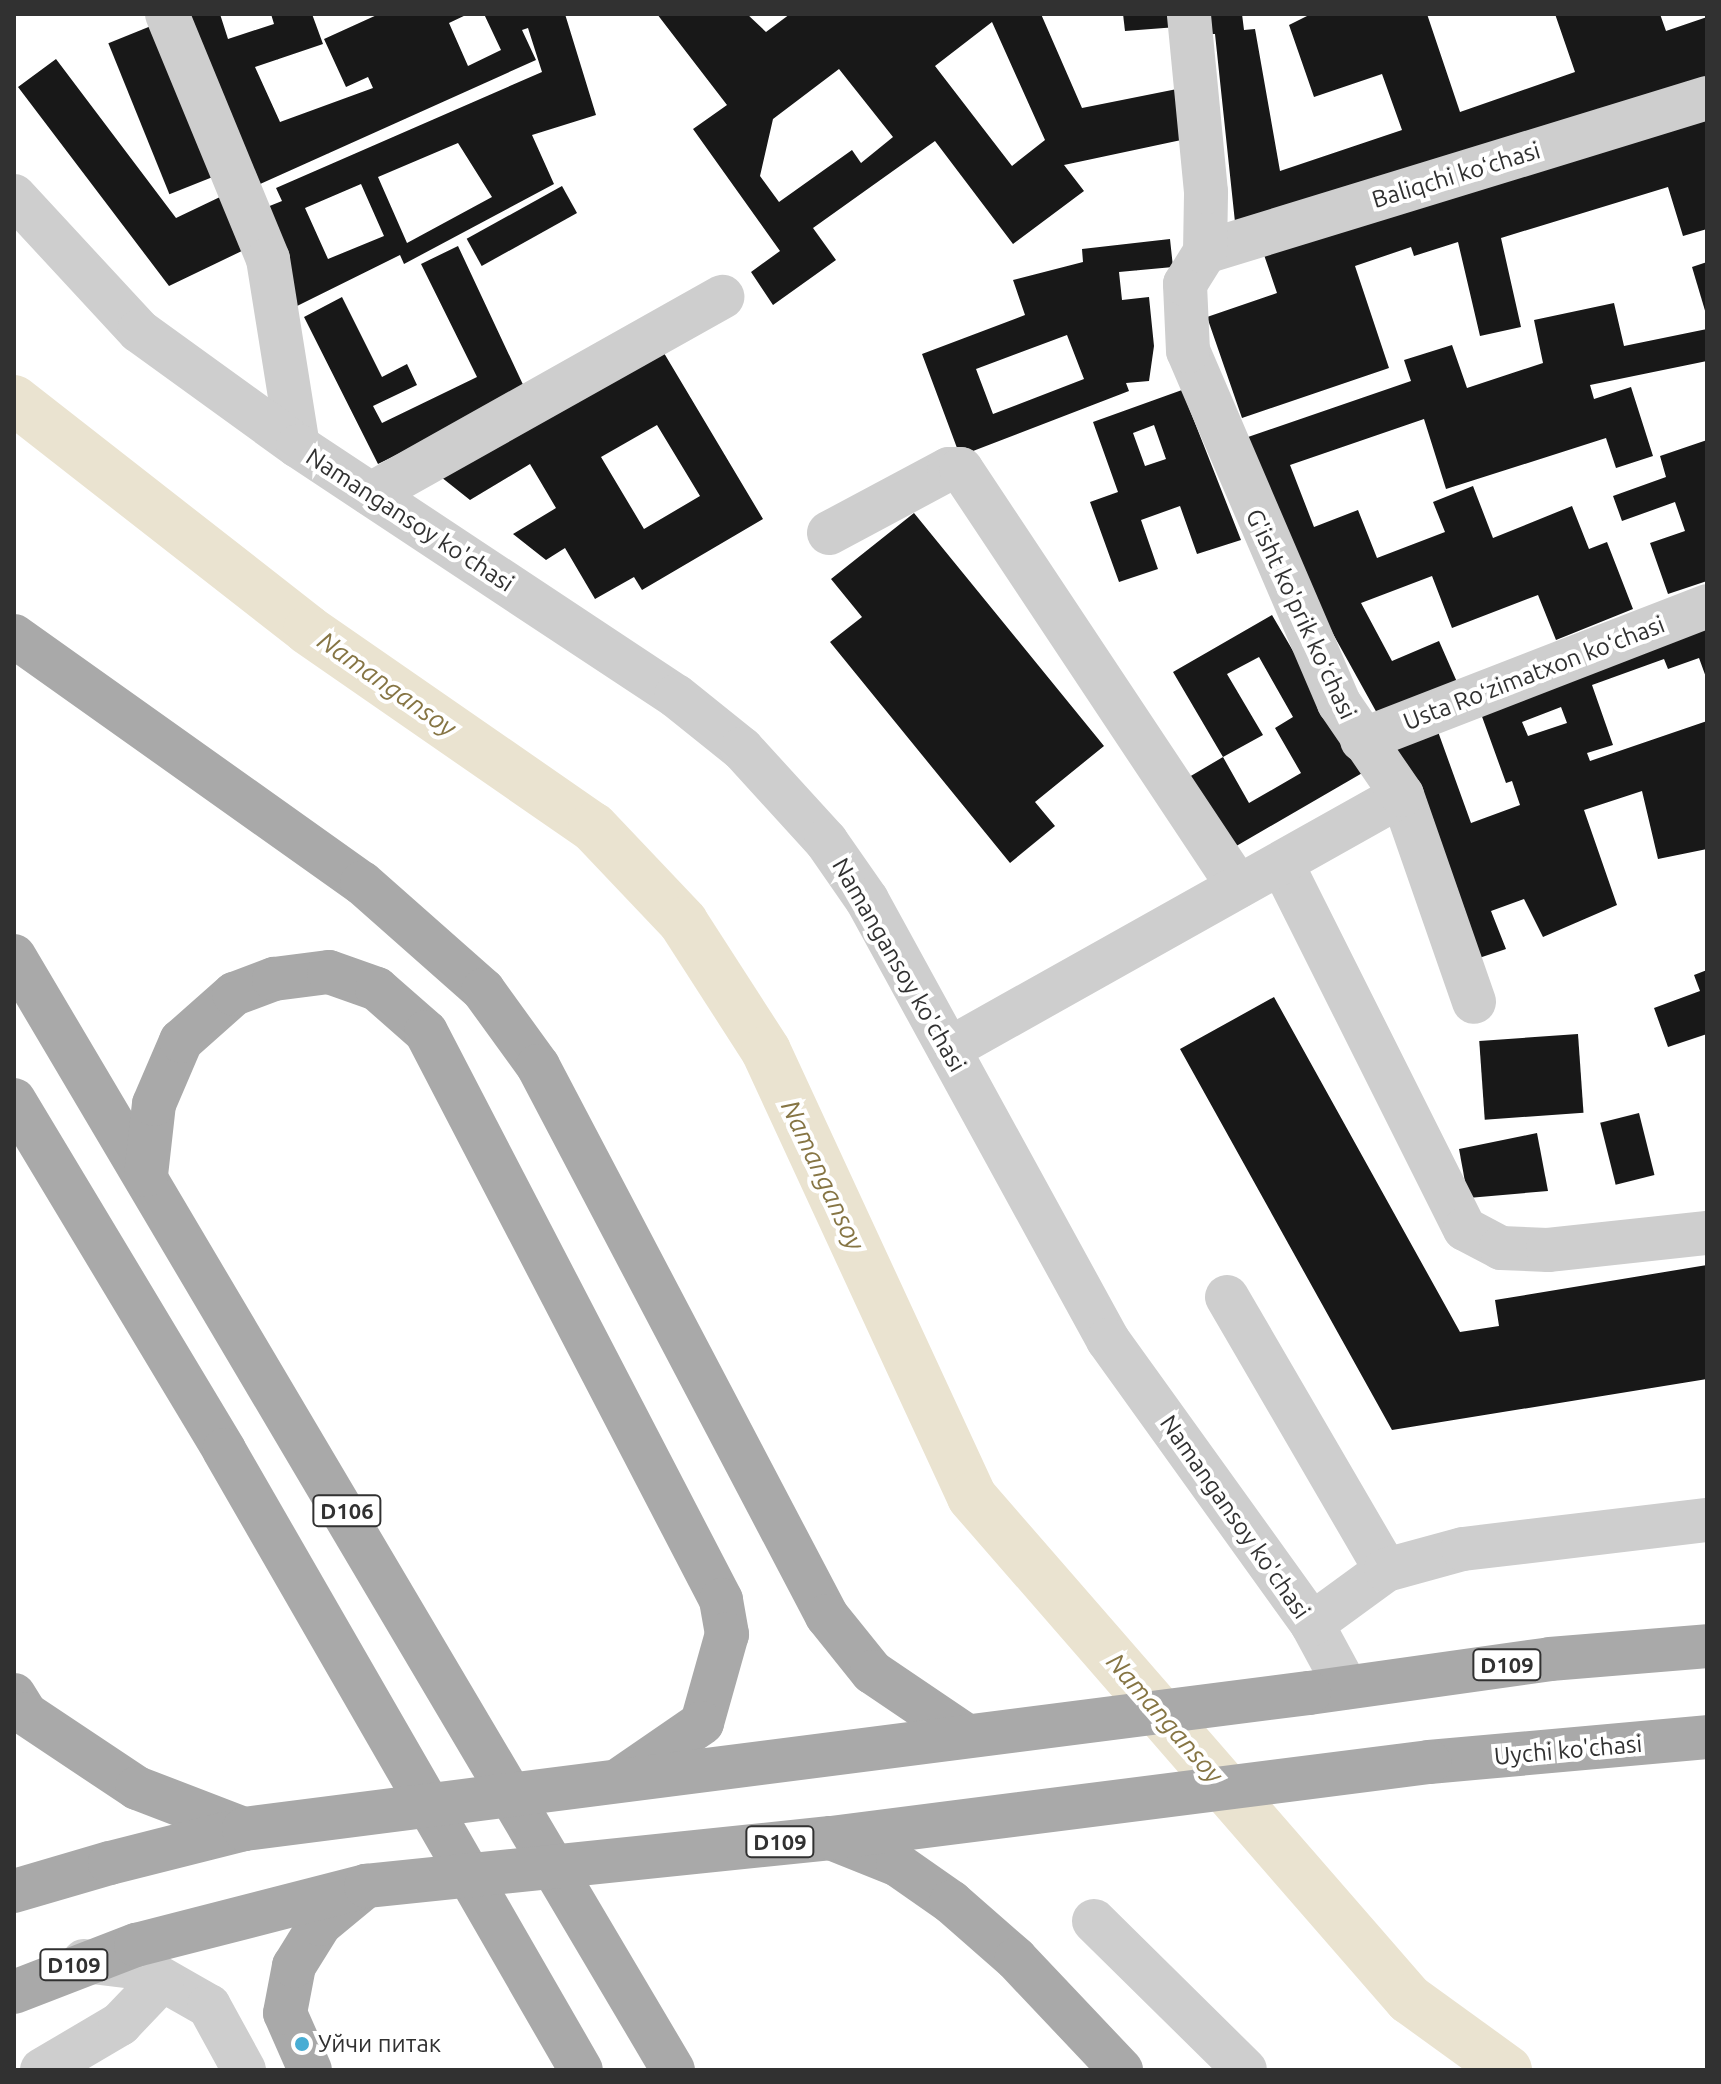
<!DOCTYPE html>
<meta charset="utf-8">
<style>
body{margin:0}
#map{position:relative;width:1721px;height:2084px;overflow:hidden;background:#fff;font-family:Ubuntu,sans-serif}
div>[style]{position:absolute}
.canal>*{height:50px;margin:-25px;padding:0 25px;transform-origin:25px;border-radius:25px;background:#eae3d0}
.building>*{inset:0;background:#181818;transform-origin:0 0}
.minor>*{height:44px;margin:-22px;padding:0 22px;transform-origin:22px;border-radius:22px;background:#cecece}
.major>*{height:44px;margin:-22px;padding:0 22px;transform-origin:22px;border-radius:22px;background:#a9a9a9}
.major-bridge>*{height:44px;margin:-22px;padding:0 22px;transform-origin:22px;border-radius:22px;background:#a9a9a9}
.dots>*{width:22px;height:22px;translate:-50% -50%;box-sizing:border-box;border:4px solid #fff;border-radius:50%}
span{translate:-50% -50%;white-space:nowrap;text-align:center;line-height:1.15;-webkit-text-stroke:8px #fff;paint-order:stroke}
.shield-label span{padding:2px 6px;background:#fff;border:2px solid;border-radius:6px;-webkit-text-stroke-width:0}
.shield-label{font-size:22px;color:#313131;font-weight:700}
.street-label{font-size:24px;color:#313131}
.poi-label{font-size:24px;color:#313131}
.left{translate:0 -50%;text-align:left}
.water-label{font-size:26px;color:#867544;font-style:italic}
.frame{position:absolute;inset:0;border:16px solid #313131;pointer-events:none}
</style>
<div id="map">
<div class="canal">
<i style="left:14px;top:400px;width:373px;rotate:38deg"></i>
<i style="left:308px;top:630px;width:346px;rotate:34.7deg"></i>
<i style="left:593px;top:827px;width:131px;rotate:46.5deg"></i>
<i style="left:683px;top:922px;width:153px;rotate:57.2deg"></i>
<i style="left:766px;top:1051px;width:491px;rotate:65.2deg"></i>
<i style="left:972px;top:1497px;width:666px;rotate:48.96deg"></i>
<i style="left:1409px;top:1999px;width:121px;rotate:35.9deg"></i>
</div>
<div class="building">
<i style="clip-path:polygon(evenodd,180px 14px,220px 14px,228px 39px,274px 24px,271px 14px,312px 14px,323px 44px,255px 67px,280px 122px,373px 88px,368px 77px,346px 87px,324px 39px,379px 14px,468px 14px,449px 23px,468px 66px,501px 50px,484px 14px,565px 14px,596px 115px,532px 135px,554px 184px,404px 264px,400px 255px,293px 308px,252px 213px,282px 201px,276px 188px,542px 72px,528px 28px,522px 30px,536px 60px,251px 188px,180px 14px,458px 143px,492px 197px,407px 243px,378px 177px,458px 143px,180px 14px,361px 184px,384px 236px,328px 259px,305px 208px,361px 184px)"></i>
<i style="clip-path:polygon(evenodd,657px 14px,747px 14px,766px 32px,790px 14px,1041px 14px,1082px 108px,1182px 88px,1186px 139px,1064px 165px,1084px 191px,1013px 244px,935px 141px,813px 228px,836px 260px,773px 305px,751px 272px,780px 251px,693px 129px,727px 105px,657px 14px,992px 22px,1045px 140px,1012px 166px,935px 66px,992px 22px,657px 14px,839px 69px,893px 137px,861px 163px,852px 150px,779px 202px,760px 176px,773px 119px,839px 69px)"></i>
<i style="clip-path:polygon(1123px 14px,1175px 14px,1177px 27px,1125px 31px)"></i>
<i style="clip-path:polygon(1201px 14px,1242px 14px,1244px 30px,1255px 29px,1280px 171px,1402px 130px,1382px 74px,1314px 97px,1289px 25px,1311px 14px,1427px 14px,1460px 112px,1575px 72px,1555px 14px,1660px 14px,1666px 31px,1707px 17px,1707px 80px,1237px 241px,1215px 34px,1204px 34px)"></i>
<i style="left:151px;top:26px;width:163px;height:46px;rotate:68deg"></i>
<i style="clip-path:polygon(56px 59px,176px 218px,220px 197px,246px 249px,169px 286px,18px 87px)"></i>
<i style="clip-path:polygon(1707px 106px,1707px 229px,1683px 236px,1668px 187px,1501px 238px,1521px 327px,1480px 336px,1458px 242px,1414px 256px,1411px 247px,1355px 266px,1389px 368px,1242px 418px,1207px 317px,1277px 293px,1262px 249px)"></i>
<i style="left:562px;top:186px;width:31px;height:109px;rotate:61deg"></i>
<i style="clip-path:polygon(evenodd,1170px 239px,1173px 267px,1119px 272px,1122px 300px,1149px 297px,1154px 346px,1149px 381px,1126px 383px,1129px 391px,960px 456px,922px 354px,1025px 315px,1013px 280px,1083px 262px,1082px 249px,1170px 239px,1067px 335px,1084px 379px,993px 414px,976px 369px,1067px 335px)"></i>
<i style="clip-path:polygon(458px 246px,526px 391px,378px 464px,304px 317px,342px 297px,382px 377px,407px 364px,417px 385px,373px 406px,382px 423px,477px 377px,421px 264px)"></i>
<i style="clip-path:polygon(1707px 262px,1707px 314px,1706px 314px,1692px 267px)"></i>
<i style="clip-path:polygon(1614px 303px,1624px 346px,1707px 329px,1707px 361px,1590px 385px,1594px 399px,1631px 387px,1653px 456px,1616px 468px,1606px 438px,1446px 489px,1424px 419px,1290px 465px,1314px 527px,1358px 510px,1377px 558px,1445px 532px,1433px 502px,1473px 486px,1493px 538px,1572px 506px,1589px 549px,1607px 542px,1633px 609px,1556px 640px,1538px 595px,1452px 628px,1432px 576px,1361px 603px,1392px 661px,1439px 641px,1457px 682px,1378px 715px,1307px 587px,1248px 437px,1411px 381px,1404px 360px,1452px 345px,1467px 388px,1543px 363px,1534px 320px)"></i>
<i style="clip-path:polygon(evenodd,658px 343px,763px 519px,642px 590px,634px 577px,595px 599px,565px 548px,546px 560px,513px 534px,556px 508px,530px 464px,470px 500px,436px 473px,658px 343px,657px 425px,700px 496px,644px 529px,601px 457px,657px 425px)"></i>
<i style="clip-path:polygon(evenodd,1182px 390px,1241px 540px,1197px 554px,1180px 506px,1141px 520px,1158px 569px,1119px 582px,1090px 502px,1118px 492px,1093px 422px,1182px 390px,1154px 425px,1166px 459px,1145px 466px,1133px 433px,1154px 425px)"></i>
<i style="clip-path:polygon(1707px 440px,1707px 581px,1668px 594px,1650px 543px,1685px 531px,1675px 502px,1622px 521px,1613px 496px,1666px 477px,1660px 456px)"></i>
<i style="clip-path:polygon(914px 513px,1104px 746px,1035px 802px,1055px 826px,1010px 863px,830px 642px,862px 617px,831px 579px)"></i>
<i style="clip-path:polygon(1272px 615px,1364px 772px,1226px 852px,1184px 780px,1223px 757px,1249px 803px,1301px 773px,1275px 728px,1293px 717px,1259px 657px,1227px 674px,1263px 735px,1223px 757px,1173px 672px)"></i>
<i style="clip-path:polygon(evenodd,1707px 616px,1707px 680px,1699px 658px,1668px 669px,1664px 659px,1592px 685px,1613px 745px,1587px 753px,1590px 761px,1707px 721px,1707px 849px,1658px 859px,1642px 791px,1584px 810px,1617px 905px,1543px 937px,1524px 899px,1491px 911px,1506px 949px,1473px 960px,1390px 731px,1432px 715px,1471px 823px,1520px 805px,1512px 781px,1506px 783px,1476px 700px,1707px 616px,1561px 707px,1567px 723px,1528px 736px,1522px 722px,1561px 707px)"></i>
<i style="clip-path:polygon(1707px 970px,1707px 1034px,1668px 1047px,1654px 1008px,1700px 991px,1694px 975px)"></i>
<i style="clip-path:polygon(1274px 997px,1460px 1332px,1499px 1326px,1495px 1300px,1707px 1265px,1707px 1379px,1392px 1430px,1180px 1049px)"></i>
<i style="left:1578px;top:1034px;width:79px;height:99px;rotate:86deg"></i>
<i style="left:1639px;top:1113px;width:64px;height:40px;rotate:76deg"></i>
<i style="clip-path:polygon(1537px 1133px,1548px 1191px,1468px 1198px,1459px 1149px)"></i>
</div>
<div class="minor">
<i style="left:167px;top:14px;width:265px;rotate:67.6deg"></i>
<i style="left:268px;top:259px;width:189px;rotate:80.9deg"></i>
<i style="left:14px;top:196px;width:184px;rotate:47.2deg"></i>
<i style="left:139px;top:331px;width:196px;rotate:35.9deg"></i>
<i style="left:298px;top:446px;width:453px;rotate:33.5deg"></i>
<i style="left:676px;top:696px;width:85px;rotate:38.8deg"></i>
<i style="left:742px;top:749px;width:125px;rotate:47.6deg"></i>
<i style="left:826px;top:841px;width:72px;rotate:55.2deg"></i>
<i style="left:867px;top:900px;width:502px;rotate:61.29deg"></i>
<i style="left:1108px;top:1340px;width:350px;rotate:54.3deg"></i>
<i style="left:1312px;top:1624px;width:72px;rotate:61.6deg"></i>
<i style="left:1205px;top:252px;width:525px;rotate:-17.05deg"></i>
<i style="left:371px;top:494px;width:403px;rotate:-29.3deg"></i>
<i style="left:829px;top:533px;width:136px;rotate:-28.1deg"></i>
<i style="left:949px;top:469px;width:12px"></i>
<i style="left:961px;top:469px;width:501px;rotate:56.41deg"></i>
<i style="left:1362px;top:740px;width:370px;rotate:-21.2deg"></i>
<i style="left:1402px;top:795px;width:219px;rotate:70.8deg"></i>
<i style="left:1282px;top:864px;width:408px;rotate:63.4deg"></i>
<i style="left:1465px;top:1229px;width:41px;rotate:27.8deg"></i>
<i style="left:1501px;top:1248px;width:47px;rotate:2.4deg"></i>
<i style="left:1548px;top:1250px;width:160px;rotate:-6.1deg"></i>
<i style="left:949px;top:1049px;width:519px;rotate:-29.28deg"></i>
<i style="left:1402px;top:795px;width:112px;rotate:-124.4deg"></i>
<i style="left:1339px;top:703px;width:383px;rotate:-113.2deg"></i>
<i style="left:1188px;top:351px;width:67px;rotate:-92.6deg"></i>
<i style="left:1185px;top:284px;width:38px;rotate:-58deg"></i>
<i style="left:1205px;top:252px;width:60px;rotate:-89deg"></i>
<i style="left:1206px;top:192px;width:179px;rotate:-95.5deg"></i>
<i style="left:1227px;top:1297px;width:316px;rotate:59.8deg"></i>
<i style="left:1312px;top:1624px;width:92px;rotate:-36.1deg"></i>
<i style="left:1386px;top:1570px;width:80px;rotate:-15.3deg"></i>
<i style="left:1463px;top:1549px;width:246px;rotate:-6.8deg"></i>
<i style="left:1094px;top:1921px;width:212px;rotate:44.6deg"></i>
<i style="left:84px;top:1961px;width:58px;rotate:6.9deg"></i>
<i style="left:142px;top:1968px;width:77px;rotate:29.6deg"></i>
<i style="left:209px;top:2006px;width:73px;rotate:61.3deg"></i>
<i style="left:42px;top:2070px;width:91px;rotate:-30.5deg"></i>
<i style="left:120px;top:2024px;width:61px;rotate:-46.3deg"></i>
</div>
<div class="major">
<i style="left:14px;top:636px;width:427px;rotate:35.4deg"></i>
<i style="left:362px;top:883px;width:162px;rotate:41.5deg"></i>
<i style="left:483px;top:990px;width:94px;rotate:54.1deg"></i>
<i style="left:538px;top:1066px;width:621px;rotate:62.28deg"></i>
<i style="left:827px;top:1616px;width:72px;rotate:51.2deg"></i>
<i style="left:872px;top:1672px;width:112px;rotate:34.1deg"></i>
<i style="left:14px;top:956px;width:1294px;rotate:59.39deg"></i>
<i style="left:14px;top:1100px;width:408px;rotate:59deg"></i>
<i style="left:224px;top:1450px;width:715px;rotate:60.07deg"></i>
<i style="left:146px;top:1175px;width:71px;rotate:-83.6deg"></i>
<i style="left:154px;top:1104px;width:69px;rotate:-66.8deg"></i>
<i style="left:181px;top:1041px;width:71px;rotate:-41.6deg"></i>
<i style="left:234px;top:994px;width:43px;rotate:-20.6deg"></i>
<i style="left:274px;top:979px;width:55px;rotate:-7.3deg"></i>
<i style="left:329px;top:972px;width:51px;rotate:19.5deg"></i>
<i style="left:377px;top:989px;width:65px;rotate:41.3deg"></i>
<i style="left:426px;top:1032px;width:640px;rotate:62.55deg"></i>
<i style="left:721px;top:1600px;width:35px;rotate:80deg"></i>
<i style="left:727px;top:1634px;width:92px;rotate:105.7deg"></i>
<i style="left:702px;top:1723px;width:97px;rotate:145.5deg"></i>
<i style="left:1309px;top:1693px;width:243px;rotate:-8deg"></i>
<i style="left:1550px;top:1659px;width:158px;rotate:-4.7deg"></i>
<i style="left:14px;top:1695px;width:22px;rotate:58deg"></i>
<i style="left:26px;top:1714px;width:133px;rotate:33.7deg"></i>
<i style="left:137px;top:1788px;width:115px;rotate:21deg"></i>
<i style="left:1429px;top:1762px;width:279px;rotate:-5.1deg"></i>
<i style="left:831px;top:1838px;width:72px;rotate:21.9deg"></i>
<i style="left:898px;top:1865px;width:65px;rotate:34.9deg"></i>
<i style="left:951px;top:1902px;width:86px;rotate:41.2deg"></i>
<i style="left:1016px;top:1959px;width:153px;rotate:46.6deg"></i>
<i style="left:14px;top:1891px;width:100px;rotate:-16.3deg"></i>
<i style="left:14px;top:1992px;width:131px;rotate:-21.1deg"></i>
<i style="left:310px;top:2070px;width:62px;rotate:-113.7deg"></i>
<i style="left:285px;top:2013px;width:48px;rotate:-79.2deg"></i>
<i style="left:294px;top:1966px;width:49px;rotate:-58.2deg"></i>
<i style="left:320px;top:1924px;width:60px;rotate:-39.6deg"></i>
</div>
<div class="major-bridge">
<i style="left:110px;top:1863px;width:138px;rotate:-14.2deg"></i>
<i style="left:244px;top:1829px;width:1074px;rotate:-7.28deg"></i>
<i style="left:136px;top:1945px;width:237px;rotate:-14.4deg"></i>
<i style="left:366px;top:1886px;width:467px;rotate:-5.9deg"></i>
<i style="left:831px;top:1838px;width:603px;rotate:-7.24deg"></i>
</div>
<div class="dots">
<i style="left:302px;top:2044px;background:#48add4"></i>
</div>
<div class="shield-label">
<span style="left:347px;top:1511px">D106</span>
<span style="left:1507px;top:1665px">D109</span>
<span style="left:780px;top:1842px">D109</span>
<span style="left:74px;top:1965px">D109</span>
</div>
<div class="street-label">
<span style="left:1456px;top:175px;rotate:-17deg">Baliqchi koʻchasi</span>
<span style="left:410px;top:520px;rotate:33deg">Namangansoy ko'chasi</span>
<span style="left:1301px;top:614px;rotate:65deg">G'isht ko'prik koʻchasi</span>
<span style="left:1534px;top:673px;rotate:-21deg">Usta Roʻzimatxon koʻchasi</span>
<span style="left:899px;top:965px;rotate:60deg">Namangansoy ko'chasi</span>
<span style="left:1235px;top:1517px;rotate:55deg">Namangansoy ko'chasi</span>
<span style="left:1568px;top:1750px;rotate:-5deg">Uychi ko'chasi</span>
</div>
<div class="poi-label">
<span class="left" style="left:318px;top:2044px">Уйчи питак</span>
</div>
<div class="water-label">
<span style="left:387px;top:684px;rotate:35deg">Namangansoy</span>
<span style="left:823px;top:1175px;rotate:65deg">Namangansoy</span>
<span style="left:1165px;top:1718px;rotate:49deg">Namangansoy</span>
</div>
<div class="frame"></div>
</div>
